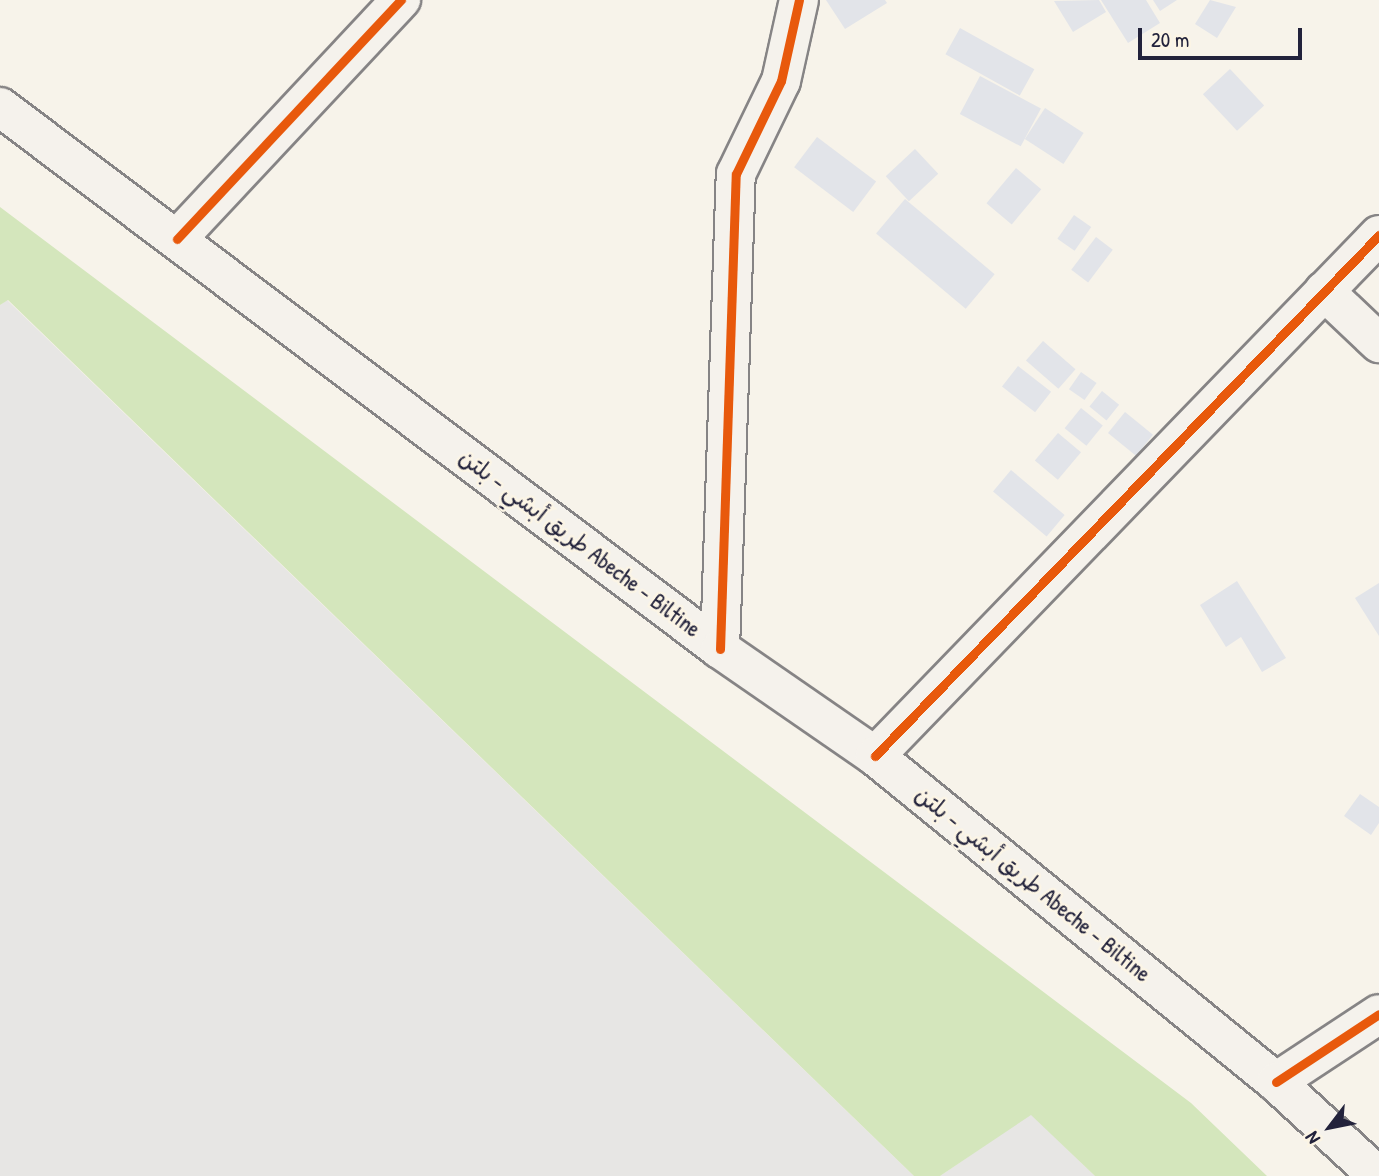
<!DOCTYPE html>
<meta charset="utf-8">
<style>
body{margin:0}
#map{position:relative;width:1379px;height:1176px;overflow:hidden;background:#f7f3ea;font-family:"Patrick Hand","Playpen Sans Arabic",sans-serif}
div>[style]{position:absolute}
.built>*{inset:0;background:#e7e6e4}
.green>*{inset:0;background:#d4e6bc}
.building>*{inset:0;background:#e2e4e9;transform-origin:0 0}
.roads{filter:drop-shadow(2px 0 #868485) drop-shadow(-2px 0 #868485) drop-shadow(0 2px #868485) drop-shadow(0 -2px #868485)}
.minor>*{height:38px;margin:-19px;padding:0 19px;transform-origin:19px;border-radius:19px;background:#f5f2ec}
.secondary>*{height:38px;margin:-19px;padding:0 19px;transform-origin:19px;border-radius:19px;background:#f5f2ec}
.cycleway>*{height:9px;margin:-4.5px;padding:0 4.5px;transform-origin:4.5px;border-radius:4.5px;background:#e8590c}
span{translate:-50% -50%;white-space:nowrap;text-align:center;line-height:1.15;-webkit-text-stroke:5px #fcf5e5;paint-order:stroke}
.street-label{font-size:23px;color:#22223b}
.north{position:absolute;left:1295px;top:1092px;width:70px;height:70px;-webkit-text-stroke:5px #fcf5e5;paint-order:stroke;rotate:238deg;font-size:19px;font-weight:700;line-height:28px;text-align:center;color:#22223b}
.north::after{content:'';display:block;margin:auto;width:24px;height:32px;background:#22223b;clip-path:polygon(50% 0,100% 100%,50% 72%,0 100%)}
.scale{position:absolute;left:1138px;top:28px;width:164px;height:32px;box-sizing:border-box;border:4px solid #22223b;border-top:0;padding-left:9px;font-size:21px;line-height:24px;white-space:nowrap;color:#22223b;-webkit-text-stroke:5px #fcf5e5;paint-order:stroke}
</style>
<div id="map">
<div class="built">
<i style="clip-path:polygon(7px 300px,914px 1176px,0 1176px,0 305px)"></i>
<i style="clip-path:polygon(1031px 1114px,1095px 1176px,940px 1176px)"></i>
</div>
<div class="green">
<i style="clip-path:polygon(0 207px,1191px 1103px,1267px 1176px,1095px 1176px,1031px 1115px,940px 1176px,914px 1176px,8px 300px,0 305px)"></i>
</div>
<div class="building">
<i style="clip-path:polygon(826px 0,885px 0,887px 3px,845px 29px)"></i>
<i style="clip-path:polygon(1099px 0,1106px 12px,1073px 32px,1054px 1px)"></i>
<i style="clip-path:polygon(1101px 0,1146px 0,1160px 23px,1128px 43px)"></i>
<i style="clip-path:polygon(1153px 0,1177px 0,1160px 11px)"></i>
<i style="clip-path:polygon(1210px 0,1236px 7px,1217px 38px,1195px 24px)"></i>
<i style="left:960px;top:28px;width:85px;height:30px;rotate:29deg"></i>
<i style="left:1230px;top:69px;width:50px;height:37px;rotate:47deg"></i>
<i style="left:980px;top:76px;width:69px;height:43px;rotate:28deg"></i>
<i style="left:1045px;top:108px;width:46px;height:37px;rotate:33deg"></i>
<i style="left:817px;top:137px;width:74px;height:38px;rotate:37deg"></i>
<i style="left:915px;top:149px;width:34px;height:40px;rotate:47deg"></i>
<i style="left:1016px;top:168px;width:33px;height:46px;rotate:40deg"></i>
<i style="left:905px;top:199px;width:117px;height:45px;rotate:40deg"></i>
<i style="left:1074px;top:215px;width:21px;height:29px;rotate:35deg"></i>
<i style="left:1096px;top:237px;width:21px;height:41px;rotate:37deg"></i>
<i style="left:1043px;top:341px;width:43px;height:26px;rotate:41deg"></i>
<i style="left:1018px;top:366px;width:42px;height:26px;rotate:38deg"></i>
<i style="left:1081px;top:372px;width:19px;height:21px;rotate:35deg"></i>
<i style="left:1102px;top:391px;width:22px;height:20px;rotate:39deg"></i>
<i style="left:1081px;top:408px;width:28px;height:26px;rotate:39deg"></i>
<i style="left:1125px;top:412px;width:36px;height:27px;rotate:39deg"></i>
<i style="left:1058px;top:433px;width:30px;height:36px;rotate:40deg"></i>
<i style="left:1011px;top:470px;width:70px;height:28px;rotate:40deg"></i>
<i style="clip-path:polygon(1237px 581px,1286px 658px,1262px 672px,1241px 637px,1226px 647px,1200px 605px)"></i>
<i style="clip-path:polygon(1379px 583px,1379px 636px,1355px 598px)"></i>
<i style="clip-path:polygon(1360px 794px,1379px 807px,1379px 823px,1371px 835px,1344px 816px)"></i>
</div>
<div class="roads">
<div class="minor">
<i style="left:177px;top:239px;width:328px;rotate:-46.9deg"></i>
<i style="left:1324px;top:291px;width:76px;rotate:43.4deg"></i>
<i style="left:720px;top:649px;width:475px;rotate:-88.1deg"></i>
<i style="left:736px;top:174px;width:103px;rotate:-64.2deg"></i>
<i style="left:781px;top:81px;width:83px;rotate:-77.5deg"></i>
<i style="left:875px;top:756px;width:725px;rotate:-45.95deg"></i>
<i style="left:1276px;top:1082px;width:123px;rotate:-33.4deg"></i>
</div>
<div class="secondary">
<i style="left:0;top:107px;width:901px;rotate:36.97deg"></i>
<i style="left:720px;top:649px;width:188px;rotate:34.6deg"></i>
<i style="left:875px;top:756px;width:517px;rotate:39.11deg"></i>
<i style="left:1276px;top:1082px;width:139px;rotate:42.7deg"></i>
</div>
</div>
<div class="cycleway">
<i style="left:177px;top:239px;width:328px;rotate:-46.9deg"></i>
<i style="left:720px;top:649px;width:475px;rotate:-88.1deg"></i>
<i style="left:736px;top:174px;width:103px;rotate:-64.2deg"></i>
<i style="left:781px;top:81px;width:83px;rotate:-77.5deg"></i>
<i style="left:875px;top:756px;width:725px;rotate:-45.95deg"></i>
<i style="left:1276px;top:1082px;width:123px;rotate:-33.4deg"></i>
</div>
<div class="street-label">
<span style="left:580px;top:543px;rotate:37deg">طريق أبشي - بلتن Abeche - Biltine</span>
<span style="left:1033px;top:884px;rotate:39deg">طريق أبشي - بلتن Abeche - Biltine</span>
</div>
<div class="north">N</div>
<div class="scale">20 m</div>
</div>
